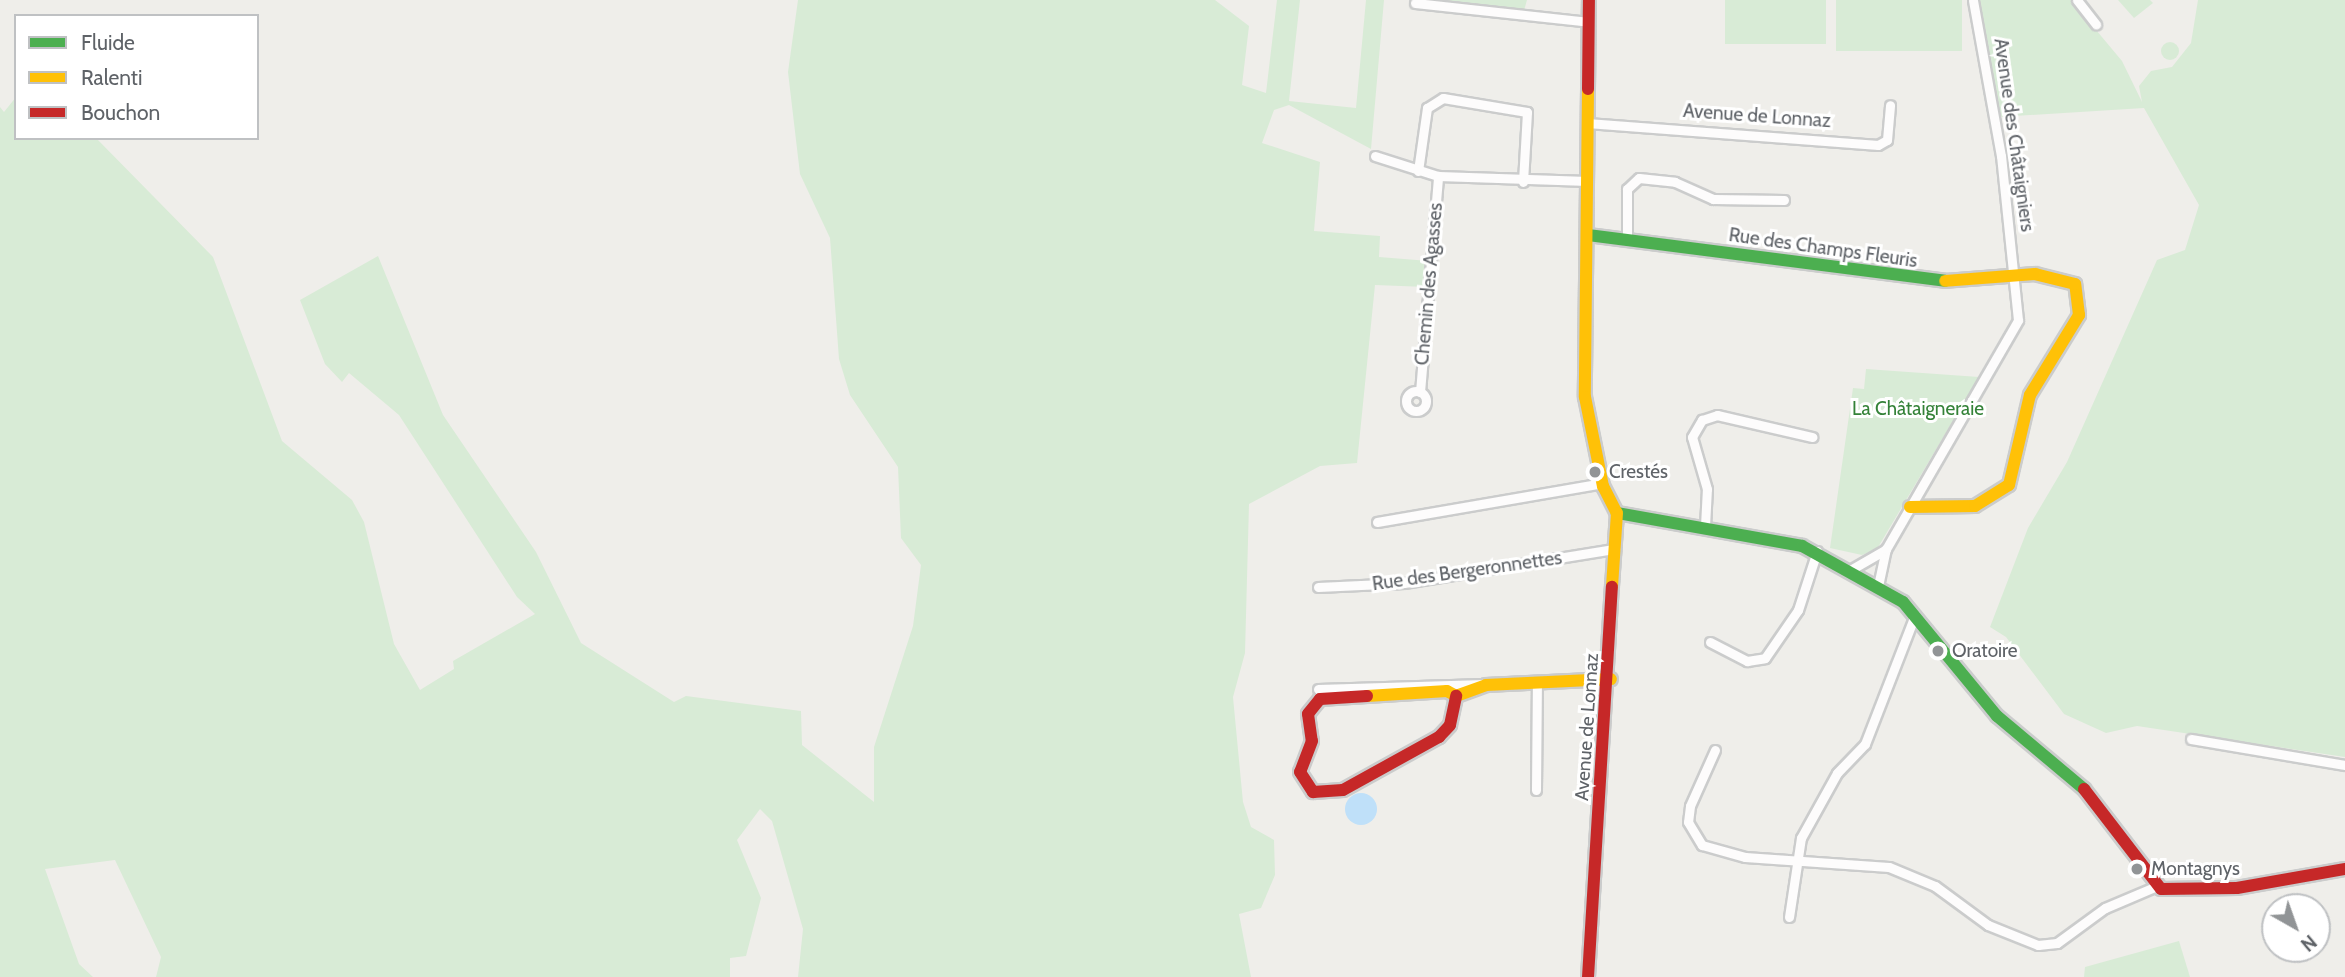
<!DOCTYPE html>
<meta charset="utf-8">
<style>
body{margin:0}
#map{position:relative;width:2345px;height:977px;overflow:hidden;background:#efeeea;font-family:Cabin,sans-serif}
div>[style]{position:absolute}
.green>*{inset:0;background:#d8ebd6;transform-origin:0 0}
.round{border-radius:50%}
.water>*{inset:0;background:#bfe0f9}
.roads{filter:drop-shadow(2px 0 #cbcccc) drop-shadow(-2px 0 #cbcccc) drop-shadow(0 2px #cbcccc) drop-shadow(0 -2px #cbcccc)}
.street>*{height:9px;margin:-4.5px;padding:0 4.5px;transform-origin:4.5px;border-radius:4.5px;background:#fdfcfc}
.street>.ring{margin:-4.5px;padding:0;box-sizing:content-box;background:none;border:9px solid #fdfcfc;border-radius:50%}
.fast>*{height:12px;margin:-6px;padding:0 6px;transform-origin:6px;border-radius:6px;background:#4caf50}
.slow>*{height:12px;margin:-6px;padding:0 6px;transform-origin:6px;border-radius:6px;background:#ffc107}
.jam>*{height:12px;margin:-6px;padding:0 6px;transform-origin:6px;border-radius:6px;background:#c62828}
.dots>*{width:19px;height:19px;translate:-50% -50%;box-sizing:border-box;border:4px solid #fff;border-radius:50%}
span{translate:-50% -50%;white-space:nowrap;text-align:center;line-height:1.15;-webkit-text-stroke:6px #fff;paint-order:stroke}
.street-label{font-size:19px;color:#5f6368}
.park-label{font-size:19px;color:#348238}
.poi-label{font-size:19px;color:#5f6368}
.left{translate:0 -50%;text-align:left}
.legend{position:absolute;left:14px;top:14px;width:245px;height:126px;box-sizing:border-box;background:#fff;border:2px solid #bfc1c3;margin:0;padding:9px 12px;list-style:none;font-size:21px;color:#5f6368}
.legend li{display:flex;align-items:center;gap:14px;height:35px}
.legend b{width:35px;border:2px solid #bfc1c3}
.north{position:absolute;left:2261px;top:893px;width:70px;height:70px;box-sizing:border-box;background:#fff;border:2px solid #bfc1c3;border-radius:50%;rotate:140deg;font-size:19px;font-weight:700;line-height:28px;text-align:center;color:#5f6368}
.north::after{content:'';display:block;margin:auto;width:24px;height:32px;background:#919496;clip-path:polygon(50% 0,100% 100%,50% 72%,0 100%)}
</style>
<div id="map">
<div class="green">
<i style="clip-path:polygon(798px 0,1215px 0,1249px 26px,1242px 85px,1266px 93px,1277px 0,1300px 0,1289px 101px,1356px 108px,1366px 0,1384px 0,1371px 149px,1289px 105px,1274px 110px,1262px 143px,1320px 162px,1314px 231px,1380px 236px,1379px 257px,1429px 261px,1427px 287px,1375px 285px,1357px 463px,1320px 466px,1249px 504px,1245px 653px,1233px 697px,1243px 802px,1251px 827px,1274px 840px,1275px 875px,1261px 908px,1239px 914px,1251px 977px,798px 977px,803px 929px,772px 821px,760px 809px,737px 840px,761px 898px,746px 956px,730px 958px,730px 977px,156px 977px,161px 957px,115px 860px,45px 869px,79px 964px,93px 977px,0 977px,0 107px,4px 112px,16px 97px,16px 138px,96px 138px,213px 257px,282px 441px,352px 500px,364px 522px,394px 644px,420px 690px,454px 669px,453px 661px,535px 614px,517px 597px,399px 415px,349px 373px,342px 382px,325px 364px,300px 300px,378px 256px,443px 415px,536px 552px,581px 643px,674px 702px,686px 696px,801px 711px,802px 745px,874px 802px,874px 747px,913px 626px,921px 565px,901px 538px,898px 467px,850px 395px,839px 359px,830px 238px,800px 174px,788px 72px)"></i>
<i style="clip-path:polygon(1423px 0,1527px 0,1523px 14px)"></i>
<i style="left:1725px;top:0;width:101px;height:44px"></i>
<i style="left:1836px;top:0;width:126px;height:51px"></i>
<i style="clip-path:polygon(1977px 0,2071px 0,2122px 61px,2142px 102px,2139px 86px,2151px 71px,2172px 67px,2191px 43px,2198px 0,2345px 0,2345px 757px,2137px 726px,2106px 733px,2064px 714px,2006px 637px,1990px 627px,2028px 528px,2067px 462px,2157px 260px,2185px 250px,2199px 205px,2144px 108px,1998px 117px)"></i>
<i style="clip-path:polygon(2118px 0,2150px 0,2153px 3px,2134px 18px)"></i>
<i class="round" style="left:2161px;top:42px;width:18px;height:18px"></i>
<i style="clip-path:polygon(1866px 369px,1979px 377px,1877px 549px,1862px 555px,1830px 548px,1853px 388px,1864px 389px)"></i>
<i style="clip-path:polygon(2179px 941px,2190px 977px,2084px 977px,2085px 967px)"></i>
</div>
<div class="water">
<i class="round" style="left:1345px;top:793px;width:32px;height:32px"></i>
</div>
<div class="roads">
<div class="street">
<i style="left:2077px;top:0;width:31px;rotate:52deg"></i>
<i style="left:1415px;top:3px;width:175px;rotate:6.2deg"></i>
<i style="left:1587px;top:123px;width:292px;rotate:4.3deg"></i>
<i style="left:1878px;top:145px;width:10px;rotate:-29deg"></i>
<i style="left:1887px;top:140px;width:35px;rotate:-85deg"></i>
<i style="left:1375px;top:156px;width:66px;rotate:17.6deg"></i>
<i style="left:1438px;top:176px;width:150px;rotate:1.9deg"></i>
<i style="left:1418px;top:171px;width:64px;rotate:-81.9deg"></i>
<i style="left:1427px;top:108px;width:19px;rotate:-32deg"></i>
<i style="left:1443px;top:98px;width:85px;rotate:9.5deg"></i>
<i style="left:1527px;top:112px;width:70px;rotate:93.3deg"></i>
<i style="left:1627px;top:240px;width:51px;rotate:-90deg"></i>
<i style="left:1627px;top:189px;width:16px;rotate:-43deg"></i>
<i style="left:1639px;top:178px;width:36px;rotate:6deg"></i>
<i style="left:1675px;top:182px;width:42px;rotate:24.1deg"></i>
<i style="left:1713px;top:199px;width:71px;rotate:0.8deg"></i>
<i class="ring" style="left:1406px;top:391px;width:11px;height:11px"></i>
<i style="left:1420px;top:392px;width:217px;rotate:-85.2deg"></i>
<i style="left:1377px;top:522px;width:228px;rotate:-9.8deg"></i>
<i style="left:1705px;top:526px;width:37px;rotate:-87deg"></i>
<i style="left:1707px;top:489px;width:54px;rotate:-106.1deg"></i>
<i style="left:1692px;top:437px;width:20px;rotate:-60deg"></i>
<i style="left:1702px;top:420px;width:16px;rotate:-18deg"></i>
<i style="left:1717px;top:415px;width:98px;rotate:13deg"></i>
<i style="left:1852px;top:569px;width:39px;rotate:-30deg"></i>
<i style="left:1878px;top:586px;width:38px;rotate:-78deg"></i>
<i style="left:1886px;top:549px;width:264px;rotate:-60deg"></i>
<i style="left:2018px;top:320px;width:165px;rotate:-95.9deg"></i>
<i style="left:2001px;top:156px;width:158px;rotate:-100.2deg"></i>
<i style="left:1318px;top:587px;width:86px;rotate:-2.7deg"></i>
<i style="left:1404px;top:583px;width:214px;rotate:-9.2deg"></i>
<i style="left:1710px;top:642px;width:42px;rotate:27.2deg"></i>
<i style="left:1747px;top:661px;width:18px;rotate:-9deg"></i>
<i style="left:1765px;top:658px;width:58px;rotate:-55.5deg"></i>
<i style="left:1798px;top:610px;width:62px;rotate:-72.1deg"></i>
<i style="left:1318px;top:689px;width:166px;rotate:-1.7deg"></i>
<i style="left:2191px;top:739px;width:156px;rotate:9.6deg"></i>
<i style="left:1715px;top:750px;width:61px;rotate:114.1deg"></i>
<i style="left:1690px;top:806px;width:16px;rotate:97deg"></i>
<i style="left:1688px;top:822px;width:27px;rotate:59deg"></i>
<i style="left:1702px;top:845px;width:45px;rotate:15.6deg"></i>
<i style="left:1745px;top:857px;width:144px;rotate:4deg"></i>
<i style="left:1889px;top:867px;width:50px;rotate:22.4deg"></i>
<i style="left:1935px;top:886px;width:66px;rotate:36.3deg"></i>
<i style="left:1988px;top:925px;width:54px;rotate:21.8deg"></i>
<i style="left:2038px;top:945px;width:19px;rotate:-6deg"></i>
<i style="left:2057px;top:943px;width:59px;rotate:-36.1deg"></i>
<i style="left:2105px;top:908px;width:56px;rotate:-22.9deg"></i>
<i style="left:1536px;top:790px;width:108px;rotate:-89.5deg"></i>
<i style="left:1789px;top:917px;width:80px;rotate:-81.4deg"></i>
<i style="left:1801px;top:838px;width:74px;rotate:-61deg"></i>
<i style="left:1837px;top:773px;width:40px;rotate:-46deg"></i>
<i style="left:1865px;top:744px;width:138px;rotate:-68.8deg"></i>
</div>
<div class="fast">
<i style="left:1588px;top:235px;width:360px;rotate:7.3deg"></i>
<i style="left:1617px;top:513px;width:188px;rotate:10.1deg"></i>
<i style="left:1802px;top:546px;width:115px;rotate:29deg"></i>
<i style="left:1903px;top:602px;width:148px;rotate:50.5deg"></i>
<i style="left:1997px;top:716px;width:114px;rotate:40deg"></i>
</div>
<div class="slow">
<i style="left:1588px;top:89px;width:308px;rotate:90.6deg"></i>
<i style="left:1585px;top:397px;width:91px;rotate:78.6deg"></i>
<i style="left:1603px;top:486px;width:30px;rotate:63deg"></i>
<i style="left:1617px;top:513px;width:74px;rotate:93.9deg"></i>
<i style="left:1910px;top:507px;width:65px;rotate:-0.9deg"></i>
<i style="left:1975px;top:506px;width:40px;rotate:-32deg"></i>
<i style="left:2009px;top:485px;width:92px;rotate:-76.9deg"></i>
<i style="left:2030px;top:395px;width:94px;rotate:-58.5deg"></i>
<i style="left:2079px;top:315px;width:31px;rotate:-97deg"></i>
<i style="left:2075px;top:284px;width:41px;rotate:-166deg"></i>
<i style="left:2035px;top:274px;width:90px;rotate:175.6deg"></i>
<i style="left:1367px;top:696px;width:80px;rotate:-3.6deg"></i>
<i style="left:1447px;top:691px;width:10px;rotate:29deg"></i>
<i style="left:1456px;top:696px;width:32px;rotate:-20deg"></i>
<i style="left:1486px;top:685px;width:125px;rotate:-2.7deg"></i>
</div>
<div class="jam">
<i style="left:1588px;top:89px;width:89px;rotate:-89.4deg"></i>
<i style="left:1367px;top:696px;width:47px;rotate:176.3deg"></i>
<i style="left:1320px;top:699px;width:19px;rotate:129deg"></i>
<i style="left:1308px;top:714px;width:27px;rotate:82deg"></i>
<i style="left:1312px;top:741px;width:33px;rotate:111deg"></i>
<i style="left:1300px;top:772px;width:24px;rotate:57deg"></i>
<i style="left:1313px;top:792px;width:30px;rotate:-4deg"></i>
<i style="left:1343px;top:790px;width:110px;rotate:-28.9deg"></i>
<i style="left:1439px;top:737px;width:16px;rotate:-47deg"></i>
<i style="left:1450px;top:725px;width:30px;rotate:-78deg"></i>
<i style="left:2084px;top:789px;width:126px;rotate:52.4deg"></i>
<i style="left:2161px;top:889px;width:76px;rotate:-0.8deg"></i>
<i style="left:2237px;top:888px;width:110px;rotate:-10deg"></i>
<i style="left:1588px;top:977px;width:391px;rotate:-86.5deg"></i>
</div>
</div>
<div class="dots">
<i style="left:1595px;top:472px;background:#919496"></i>
<i style="left:1938px;top:651px;background:#919496"></i>
<i style="left:2137px;top:869px;background:#919496"></i>
</div>
<div class="street-label">
<span style="left:1757px;top:116px;rotate:4deg">Avenue de Lonnaz</span>
<span style="left:2014px;top:135px;rotate:82deg">Avenue des Châtaigniers</span>
<span style="left:1823px;top:248px;rotate:8deg">Rue des Champs Fleuris</span>
<span style="left:1429px;top:284px;rotate:-85deg">Chemin des Agasses</span>
<span style="left:1467px;top:571px;rotate:-8deg">Rue des Bergeronnettes</span>
<span style="left:1587px;top:727px;rotate:-86deg">Avenue de Lonnaz</span>
</div>
<div class="park-label">
<span style="left:1918px;top:409px">La Châtaigneraie</span>
</div>
<div class="poi-label">
<span class="left" style="left:1609px;top:472px">Crestés</span>
<span class="left" style="left:1952px;top:651px">Oratoire</span>
<span class="left" style="left:2151px;top:869px">Montagnys</span>
</div>
<ul class="legend">
<li><b style="height:9px;background:#4caf50"></b>Fluide</li>
<li><b style="height:9px;background:#ffc107"></b>Ralenti</li>
<li><b style="height:9px;background:#c62828"></b>Bouchon</li>
</ul>
<div class="north">N</div>
</div>
